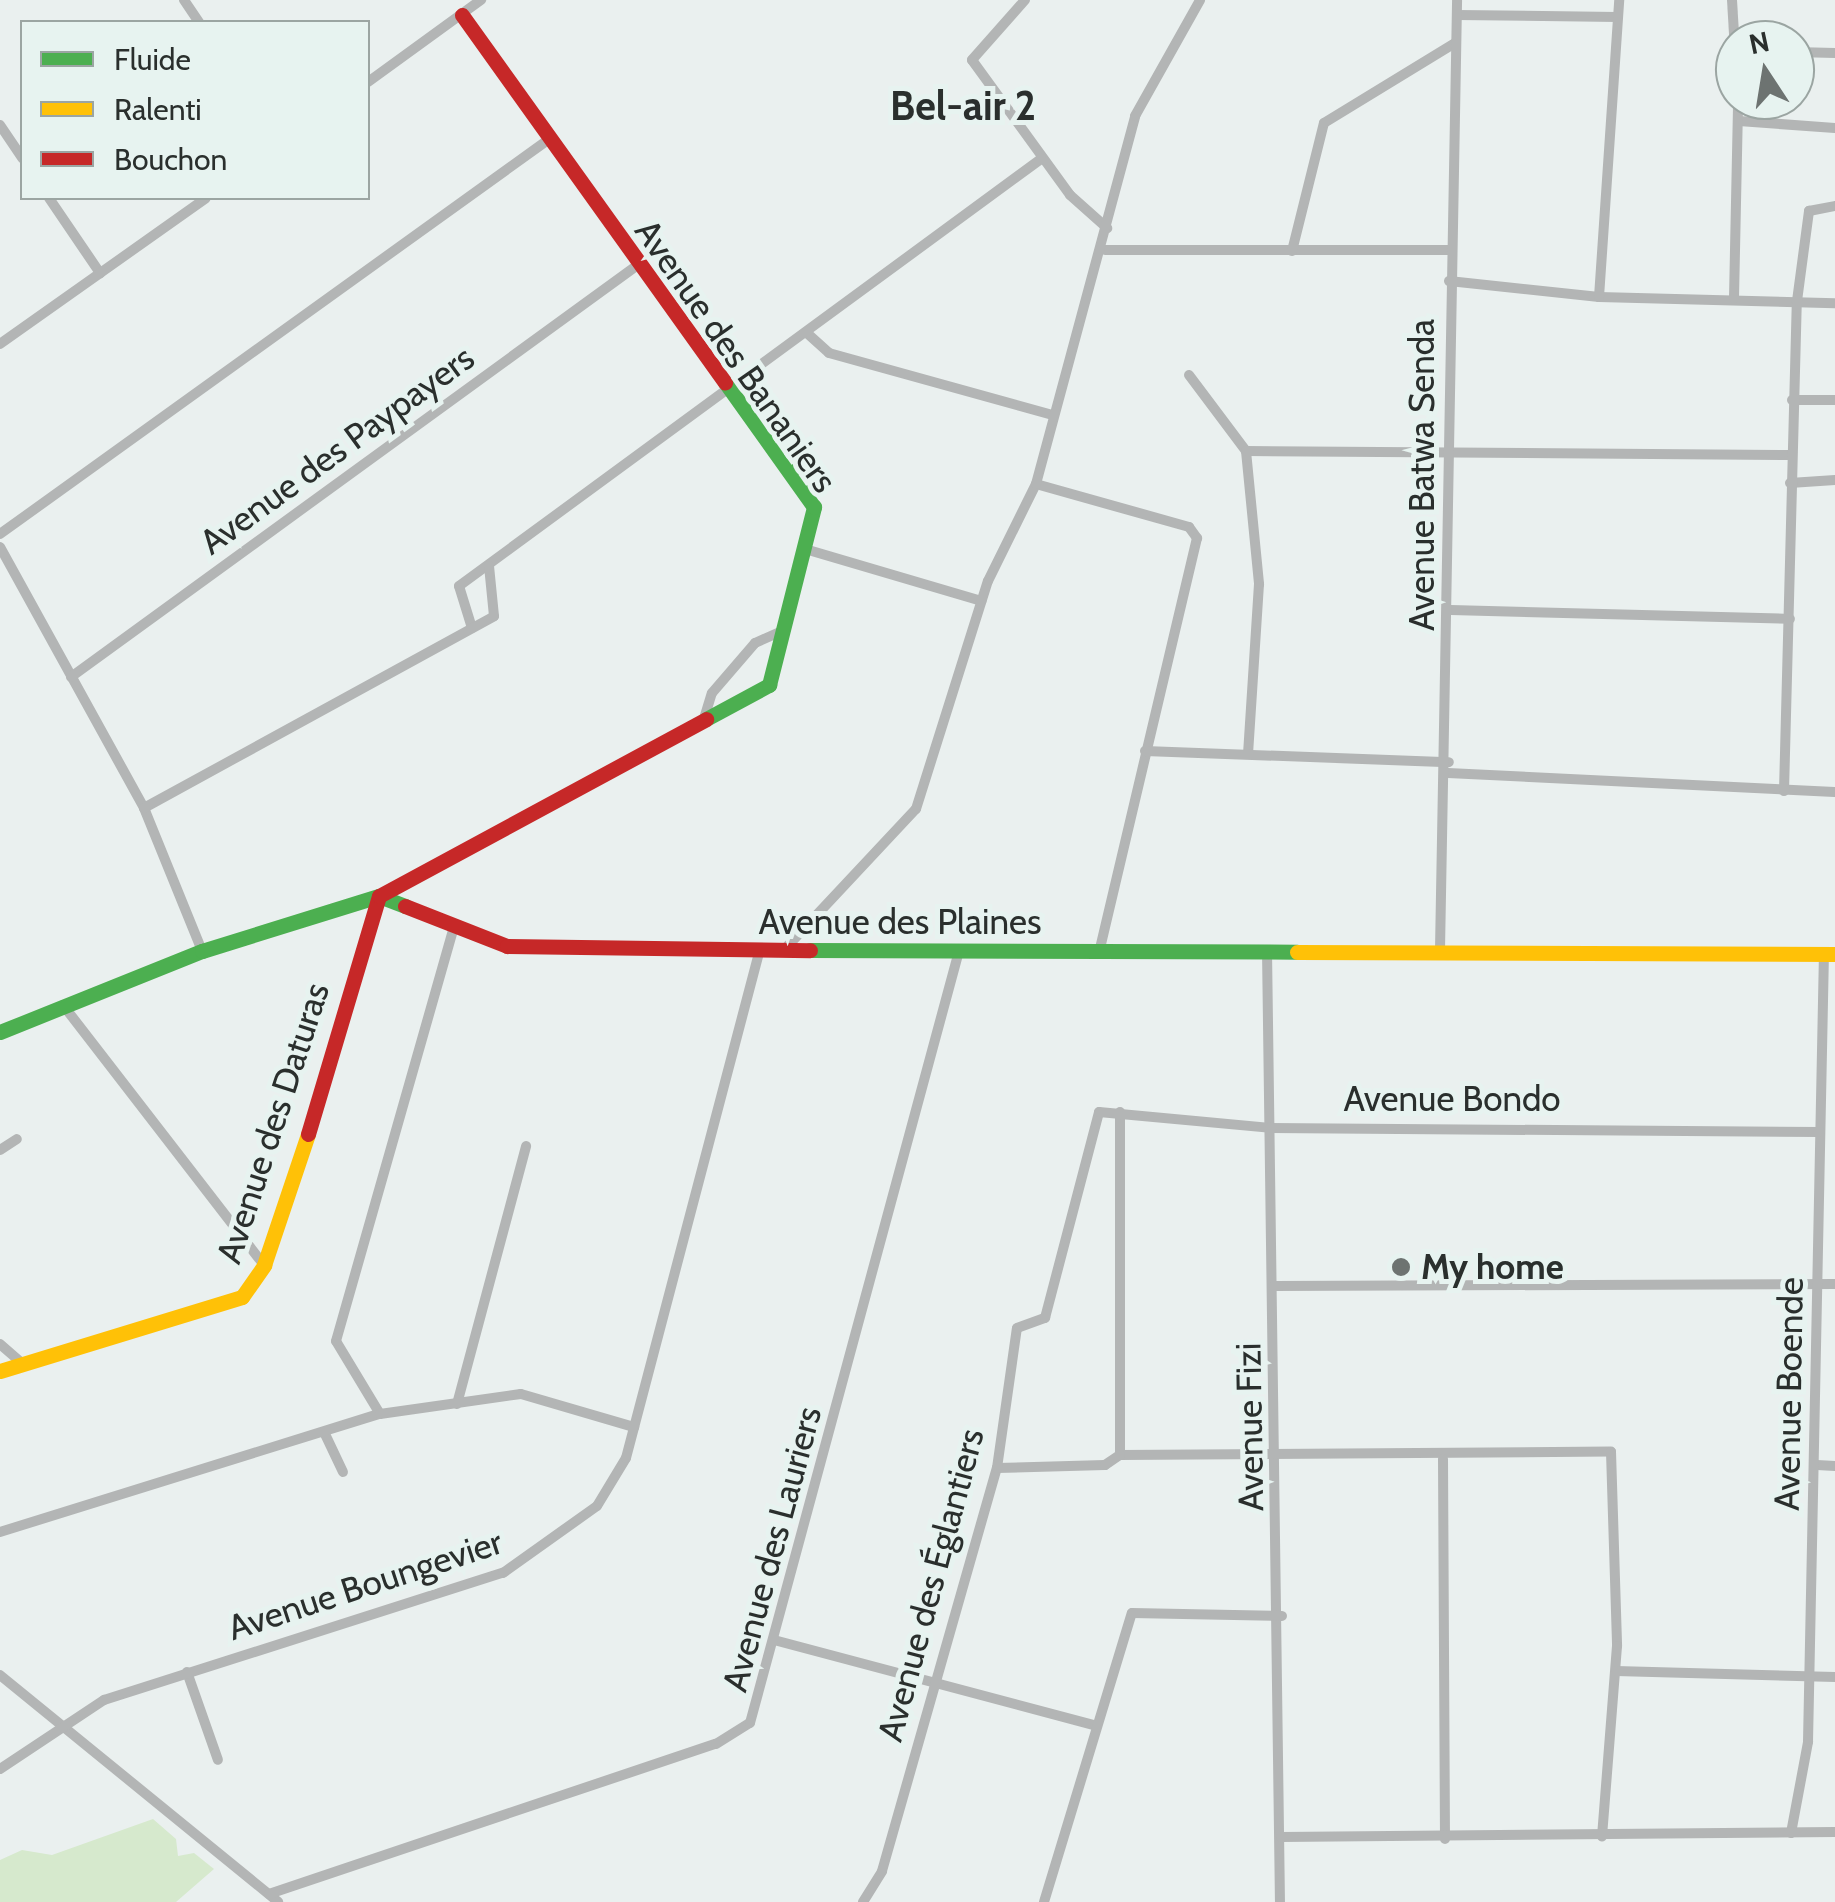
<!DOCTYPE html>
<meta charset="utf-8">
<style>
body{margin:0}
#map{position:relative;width:1835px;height:1902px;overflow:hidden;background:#eaf0ef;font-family:Cabin,sans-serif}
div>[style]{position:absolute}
.green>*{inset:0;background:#d6e9cd}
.street>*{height:10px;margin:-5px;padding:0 5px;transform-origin:5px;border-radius:5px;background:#b3b5b5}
.fast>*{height:15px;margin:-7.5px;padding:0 7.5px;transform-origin:7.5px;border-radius:7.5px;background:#4caf50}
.slow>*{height:15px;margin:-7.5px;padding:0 7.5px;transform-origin:7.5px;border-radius:7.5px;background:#ffc107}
.jam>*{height:15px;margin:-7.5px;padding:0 7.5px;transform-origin:7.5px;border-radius:7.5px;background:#c62828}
.dots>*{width:28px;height:28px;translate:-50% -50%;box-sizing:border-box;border:5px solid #e7f3f0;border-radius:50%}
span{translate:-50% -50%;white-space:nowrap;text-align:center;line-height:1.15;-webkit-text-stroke:10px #e7f3f0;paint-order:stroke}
.street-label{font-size:35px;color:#2a2f2d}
.poi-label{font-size:35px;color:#2a2f2d;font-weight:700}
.left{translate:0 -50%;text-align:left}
.quarter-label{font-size:40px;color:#2a2f2d;font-weight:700}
.legend{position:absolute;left:20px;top:20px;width:350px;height:180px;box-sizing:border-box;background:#e7f3f0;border:2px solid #9ba5a2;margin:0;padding:12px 18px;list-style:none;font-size:30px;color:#2a2f2d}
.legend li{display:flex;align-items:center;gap:20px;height:50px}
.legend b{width:50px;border:2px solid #9ba5a2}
.north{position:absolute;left:1715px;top:20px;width:100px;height:100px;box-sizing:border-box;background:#e7f3f0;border:2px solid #9ba5a2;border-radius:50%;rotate:348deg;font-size:28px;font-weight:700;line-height:40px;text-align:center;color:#2a2f2d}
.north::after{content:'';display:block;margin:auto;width:35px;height:45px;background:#6d7371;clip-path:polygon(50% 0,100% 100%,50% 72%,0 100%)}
</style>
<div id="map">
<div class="green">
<i style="clip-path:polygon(153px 1819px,176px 1839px,178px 1856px,194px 1853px,214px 1869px,176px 1902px,0 1902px,0 1860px,22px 1850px,52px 1855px)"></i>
</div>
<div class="street">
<i style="left:184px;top:0;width:27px;rotate:56deg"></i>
<i style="left:1025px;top:0;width:80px;rotate:131.5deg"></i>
<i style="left:972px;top:60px;width:167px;rotate:54deg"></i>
<i style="left:1070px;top:195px;width:50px;rotate:41.7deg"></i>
<i style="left:1732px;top:0;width:50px;rotate:86.6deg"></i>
<i style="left:1457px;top:15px;width:160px;rotate:0.7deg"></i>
<i style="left:1795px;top:52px;width:40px;rotate:1.4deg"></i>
<i style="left:368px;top:82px;width:140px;rotate:-36deg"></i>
<i style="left:1739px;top:121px;width:96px;rotate:4.2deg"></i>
<i style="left:0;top:125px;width:40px;rotate:56deg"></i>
<i style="left:49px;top:198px;width:91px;rotate:55.8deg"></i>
<i style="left:1105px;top:250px;width:344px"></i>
<i style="left:1292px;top:251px;width:132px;rotate:-76deg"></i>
<i style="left:1324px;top:123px;width:153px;rotate:-31.4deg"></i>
<i style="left:1449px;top:281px;width:151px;rotate:6.1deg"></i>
<i style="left:1599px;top:297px;width:236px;rotate:1.5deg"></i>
<i style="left:1599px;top:297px;width:298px;rotate:-86.1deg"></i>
<i style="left:1734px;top:298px;width:198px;rotate:-88.8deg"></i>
<i style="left:808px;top:334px;width:28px;rotate:42deg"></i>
<i style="left:829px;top:353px;width:232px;rotate:15.5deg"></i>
<i style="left:0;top:344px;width:252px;rotate:-35.3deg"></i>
<i style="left:1189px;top:375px;width:95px;rotate:53.1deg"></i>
<i style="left:1246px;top:451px;width:134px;rotate:84.4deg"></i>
<i style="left:1259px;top:584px;width:169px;rotate:93.7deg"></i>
<i style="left:1792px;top:400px;width:43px"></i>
<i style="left:1246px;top:451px;width:544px;rotate:0.42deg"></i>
<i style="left:1790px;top:483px;width:45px;rotate:-3.8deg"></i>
<i style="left:1036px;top:484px;width:159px;rotate:15.7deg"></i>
<i style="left:1189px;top:527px;width:14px;rotate:54deg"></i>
<i style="left:1197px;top:538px;width:426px;rotate:103.3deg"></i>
<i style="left:0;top:534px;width:675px;rotate:-35.72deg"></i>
<i style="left:0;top:547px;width:298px;rotate:61.1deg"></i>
<i style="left:144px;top:808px;width:154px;rotate:67.9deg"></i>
<i style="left:805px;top:549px;width:184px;rotate:16.4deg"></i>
<i style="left:1451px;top:610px;width:339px;rotate:1.5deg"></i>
<i style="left:472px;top:628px;width:44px;rotate:-107.2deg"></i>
<i style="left:459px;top:586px;width:722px;rotate:-36.27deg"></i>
<i style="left:71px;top:677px;width:697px;rotate:-36.02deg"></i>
<i style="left:703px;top:722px;width:30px;rotate:-73deg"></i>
<i style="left:712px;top:693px;width:66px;rotate:-49.3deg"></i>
<i style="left:755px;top:643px;width:32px;rotate:-24deg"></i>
<i style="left:1145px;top:751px;width:304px;rotate:2.1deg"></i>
<i style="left:1448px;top:773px;width:387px;rotate:2.8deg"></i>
<i style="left:1784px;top:791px;width:490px;rotate:-88.5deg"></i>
<i style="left:1797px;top:301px;width:91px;rotate:-82.4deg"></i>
<i style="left:1809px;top:211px;width:26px;rotate:-11deg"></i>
<i style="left:144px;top:808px;width:399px;rotate:-28.7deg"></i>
<i style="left:494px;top:616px;width:50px;rotate:-95.7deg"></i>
<i style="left:1267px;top:950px;width:952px;rotate:89.22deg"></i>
<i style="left:1440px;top:950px;width:950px;rotate:-88.97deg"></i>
<i style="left:782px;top:952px;width:196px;rotate:-46.9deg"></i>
<i style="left:916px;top:809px;width:239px;rotate:-72.5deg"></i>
<i style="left:988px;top:581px;width:108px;rotate:-63.7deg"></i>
<i style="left:1036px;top:484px;width:381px;rotate:-74.9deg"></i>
<i style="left:1135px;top:116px;width:133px;rotate:-60.7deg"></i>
<i style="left:63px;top:1005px;width:329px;rotate:52.3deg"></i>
<i style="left:0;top:1150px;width:20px;rotate:-33deg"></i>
<i style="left:1274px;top:1286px;width:561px;rotate:-0.2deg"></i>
<i style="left:0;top:1344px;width:30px;rotate:41deg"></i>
<i style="left:457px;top:1404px;width:267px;rotate:-75deg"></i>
<i style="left:380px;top:1414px;width:85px;rotate:-121.1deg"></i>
<i style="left:336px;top:1341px;width:430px;rotate:-74.1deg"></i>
<i style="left:325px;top:1434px;width:42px;rotate:64.7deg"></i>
<i style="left:1120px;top:1455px;width:491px;rotate:-0.4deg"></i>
<i style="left:1611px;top:1452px;width:194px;rotate:88.2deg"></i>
<i style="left:1617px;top:1646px;width:191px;rotate:94.5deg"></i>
<i style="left:1120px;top:1455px;width:343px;rotate:-90deg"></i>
<i style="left:1443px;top:1459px;width:380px;rotate:89.7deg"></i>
<i style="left:1817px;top:1465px;width:18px;rotate:3deg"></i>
<i style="left:997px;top:1468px;width:108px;rotate:-1.6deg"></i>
<i style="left:1105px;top:1465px;width:18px;rotate:-34deg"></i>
<i style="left:0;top:1532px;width:398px;rotate:-17.3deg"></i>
<i style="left:380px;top:1414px;width:142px;rotate:-8.1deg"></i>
<i style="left:521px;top:1394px;width:118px;rotate:16.3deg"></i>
<i style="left:774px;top:1640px;width:334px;rotate:14.9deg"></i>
<i style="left:1616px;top:1671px;width:219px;rotate:1.6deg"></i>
<i style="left:187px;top:1672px;width:93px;rotate:70.6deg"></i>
<i style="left:0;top:1675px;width:359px;rotate:39.2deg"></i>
<i style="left:0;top:1769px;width:125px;rotate:-33.6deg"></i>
<i style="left:104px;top:1700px;width:419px;rotate:-17.7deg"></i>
<i style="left:503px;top:1573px;width:115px;rotate:-35.5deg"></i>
<i style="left:597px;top:1506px;width:56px;rotate:-58.9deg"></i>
<i style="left:626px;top:1458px;width:522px;rotate:-75.25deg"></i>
<i style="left:1791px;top:1833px;width:93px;rotate:-79.4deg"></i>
<i style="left:1808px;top:1742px;width:788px;rotate:-88.84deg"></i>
<i style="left:1281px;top:1837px;width:554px;rotate:-0.52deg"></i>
<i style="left:269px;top:1894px;width:471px;rotate:-18.6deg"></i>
<i style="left:716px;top:1744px;width:40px;rotate:-32deg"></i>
<i style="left:750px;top:1723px;width:800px;rotate:-74.85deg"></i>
<i style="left:863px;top:1902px;width:36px;rotate:-58deg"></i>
<i style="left:882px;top:1871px;width:419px;rotate:-74.1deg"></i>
<i style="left:997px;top:1468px;width:141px;rotate:-81.9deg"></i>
<i style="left:1017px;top:1328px;width:30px;rotate:-20deg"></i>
<i style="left:1045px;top:1318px;width:213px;rotate:-75.3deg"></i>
<i style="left:1099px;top:1112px;width:172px;rotate:5.3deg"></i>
<i style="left:1270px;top:1128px;width:550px;rotate:0.42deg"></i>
<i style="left:1044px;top:1902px;width:302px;rotate:-73.1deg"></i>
<i style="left:1132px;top:1613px;width:150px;rotate:1.1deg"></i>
</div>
<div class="fast">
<i style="left:706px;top:719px;width:72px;rotate:-28.4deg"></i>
<i style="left:769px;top:685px;width:184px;rotate:-75.8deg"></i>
<i style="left:814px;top:507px;width:153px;rotate:-125.5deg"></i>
<i style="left:810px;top:950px;width:487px;rotate:0.2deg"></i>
<i style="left:0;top:1032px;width:218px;rotate:-21.9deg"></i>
<i style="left:202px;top:951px;width:185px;rotate:-17.3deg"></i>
<i style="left:379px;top:896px;width:28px;rotate:21deg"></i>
</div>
<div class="slow">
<i style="left:1297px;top:952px;width:538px;rotate:0.21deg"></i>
<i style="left:0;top:1371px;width:253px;rotate:-17deg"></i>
<i style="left:242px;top:1297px;width:39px;rotate:-55deg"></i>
<i style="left:264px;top:1265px;width:138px;rotate:-71.4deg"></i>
</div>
<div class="jam">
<i style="left:462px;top:15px;width:452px;rotate:54.4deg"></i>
<i style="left:405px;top:906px;width:110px;rotate:21.4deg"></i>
<i style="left:507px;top:946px;width:303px;rotate:0.8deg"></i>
<i style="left:308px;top:1134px;width:248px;rotate:-73.4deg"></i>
<i style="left:379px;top:896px;width:372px;rotate:-28.4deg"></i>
</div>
<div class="dots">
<i style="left:1401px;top:1267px;background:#6d7371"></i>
</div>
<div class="street-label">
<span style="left:736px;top:356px;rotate:55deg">Avenue des Bananiers</span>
<span style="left:337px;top:450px;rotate:-36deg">Avenue des Paypayers</span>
<span style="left:1422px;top:475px;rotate:-90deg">Avenue Batwa Senda</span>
<span style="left:900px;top:922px">Avenue des Plaines</span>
<span style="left:1452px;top:1099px">Avenue Bondo</span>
<span style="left:273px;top:1123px;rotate:-72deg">Avenue des Daturas</span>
<span style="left:1789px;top:1394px;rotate:-89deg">Avenue Boende</span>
<span style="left:1250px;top:1427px;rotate:-91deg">Avenue Fizi</span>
<span style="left:772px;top:1549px;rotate:-75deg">Avenue des Lauriers</span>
<span style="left:365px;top:1585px;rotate:-18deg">Avenue Boungevier</span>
<span style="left:931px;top:1585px;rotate:-75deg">Avenue des Églantiers</span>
</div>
<div class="poi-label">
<span class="left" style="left:1421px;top:1267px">My home</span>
</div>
<div class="quarter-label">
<span style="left:963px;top:106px">Bel-air 2</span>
</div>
<ul class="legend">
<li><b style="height:12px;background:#4caf50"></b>Fluide</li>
<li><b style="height:12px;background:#ffc107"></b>Ralenti</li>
<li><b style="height:12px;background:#c62828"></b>Bouchon</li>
</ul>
<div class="north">N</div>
</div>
